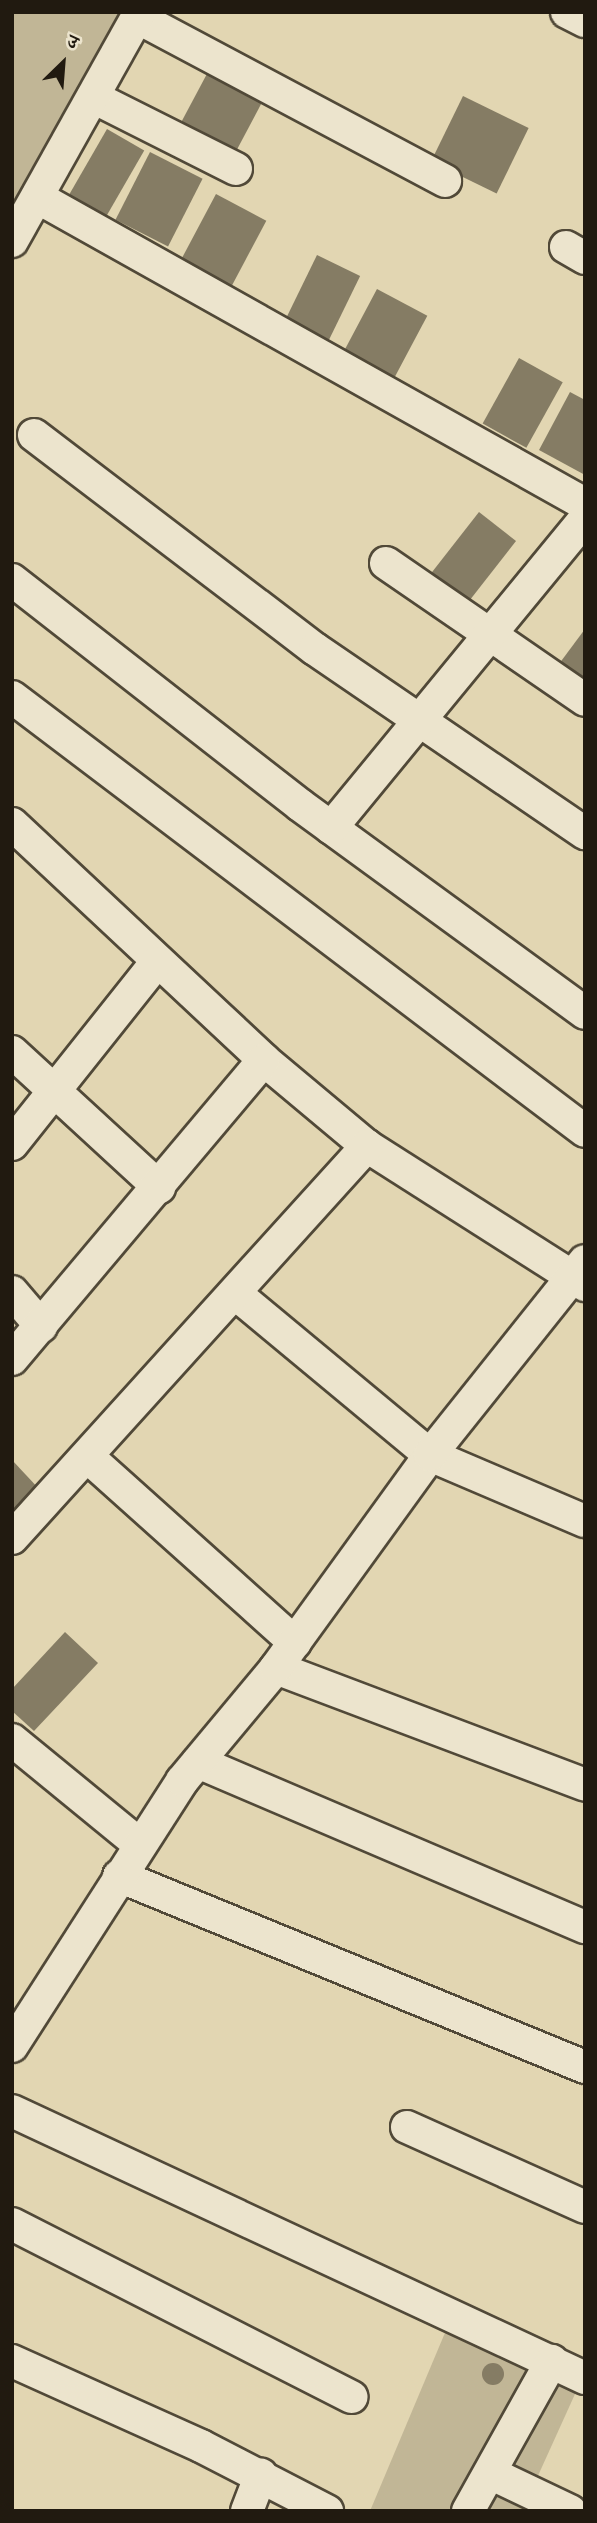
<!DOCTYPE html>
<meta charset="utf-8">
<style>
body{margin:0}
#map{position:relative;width:597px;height:2523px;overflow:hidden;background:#e2d6b2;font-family:"Sorts Mill Goudy","Noto Serif Devanagari",serif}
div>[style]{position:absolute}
.green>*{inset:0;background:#c1b696}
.building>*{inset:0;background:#857c64;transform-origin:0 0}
.round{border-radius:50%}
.roads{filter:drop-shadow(2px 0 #514938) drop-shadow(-2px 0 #514938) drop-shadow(0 2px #514938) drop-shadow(0 -2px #514938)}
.minor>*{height:32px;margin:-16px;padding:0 16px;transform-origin:16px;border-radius:16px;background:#ece4cd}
span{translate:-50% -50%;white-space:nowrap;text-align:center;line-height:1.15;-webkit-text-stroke:5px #ece4cd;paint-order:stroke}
.frame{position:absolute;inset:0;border:14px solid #211a10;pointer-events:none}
.north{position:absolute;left:28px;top:28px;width:70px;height:70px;-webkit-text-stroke:5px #ece4cd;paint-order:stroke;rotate:25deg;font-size:19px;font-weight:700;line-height:28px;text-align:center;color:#211a10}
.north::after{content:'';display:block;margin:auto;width:24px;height:32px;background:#211a10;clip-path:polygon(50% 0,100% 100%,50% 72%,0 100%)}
</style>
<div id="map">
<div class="green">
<i style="clip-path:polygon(12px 12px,122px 12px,12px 222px)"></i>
<i style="clip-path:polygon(455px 2309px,585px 2360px,585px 2372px,522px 2511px,370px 2511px)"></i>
</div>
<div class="building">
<i style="left:209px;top:70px;width:62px;height:66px;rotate:28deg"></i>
<i style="left:463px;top:96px;width:73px;height:73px;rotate:26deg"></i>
<i style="left:107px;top:129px;width:43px;height:77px;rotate:30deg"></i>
<i style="left:150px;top:152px;width:59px;height:76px;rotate:27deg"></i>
<i style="left:216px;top:194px;width:57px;height:80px;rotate:28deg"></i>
<i style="left:317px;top:255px;width:48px;height:76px;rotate:26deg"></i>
<i style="left:377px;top:289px;width:57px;height:77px;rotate:28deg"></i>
<i style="left:519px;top:358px;width:50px;height:75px;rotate:29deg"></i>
<i style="clip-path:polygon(570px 392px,585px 400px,585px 475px,539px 450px)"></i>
<i style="left:479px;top:512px;width:47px;height:86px;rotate:38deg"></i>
<i style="clip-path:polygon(585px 629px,585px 688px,556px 668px)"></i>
<i style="clip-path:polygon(12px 1460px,40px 1490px,12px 1516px)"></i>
<i style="clip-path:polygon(65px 1632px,98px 1663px,34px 1731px,12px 1711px,12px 1689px)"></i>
<i class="round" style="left:482px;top:2363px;width:22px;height:22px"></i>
</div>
<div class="roads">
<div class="minor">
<i style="left:567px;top:12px;width:20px;rotate:27deg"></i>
<i style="left:137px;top:17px;width:349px;rotate:28deg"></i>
<i style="left:93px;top:97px;width:160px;rotate:26.7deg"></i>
<i style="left:37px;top:197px;width:628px;rotate:29.26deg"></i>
<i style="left:12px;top:241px;width:262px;rotate:-60.8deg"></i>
<i style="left:566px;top:247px;width:22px;rotate:30deg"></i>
<i style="left:34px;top:435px;width:353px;rotate:37.3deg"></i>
<i style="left:315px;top:649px;width:327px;rotate:34.3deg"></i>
<i style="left:386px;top:563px;width:242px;rotate:34.5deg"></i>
<i style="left:12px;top:580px;width:365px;rotate:38deg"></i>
<i style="left:300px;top:805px;width:353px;rotate:36.1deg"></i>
<i style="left:12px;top:697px;width:719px;rotate:37.14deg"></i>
<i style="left:12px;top:824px;width:345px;rotate:43.1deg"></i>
<i style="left:264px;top:1060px;width:134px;rotate:39.9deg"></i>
<i style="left:367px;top:1146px;width:259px;rotate:32.5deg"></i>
<i style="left:331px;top:828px;width:400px;rotate:-50.6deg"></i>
<i style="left:12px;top:1052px;width:200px;rotate:42.6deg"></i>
<i style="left:12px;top:1144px;width:231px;rotate:-51.5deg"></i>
<i style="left:12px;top:1292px;width:45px;rotate:49.5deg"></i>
<i style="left:236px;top:1294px;width:252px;rotate:39.7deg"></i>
<i style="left:430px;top:1455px;width:168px;rotate:23.1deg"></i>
<i style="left:12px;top:1359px;width:391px;rotate:-49.9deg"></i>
<i style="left:88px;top:1457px;width:278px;rotate:41.9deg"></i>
<i style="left:12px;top:1538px;width:529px;rotate:-47.84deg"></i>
<i style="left:276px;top:1668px;width:330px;rotate:20.7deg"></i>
<i style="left:12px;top:1740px;width:164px;rotate:39.3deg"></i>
<i style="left:198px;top:1762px;width:421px;rotate:23.1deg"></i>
<i style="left:119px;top:1876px;width:504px;rotate:22.29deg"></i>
<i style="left:12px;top:2046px;width:315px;rotate:-57.3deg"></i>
<i style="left:182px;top:1781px;width:147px;rotate:-50.2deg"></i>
<i style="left:276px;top:1668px;width:263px;rotate:-54.1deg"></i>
<i style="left:430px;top:1455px;width:248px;rotate:-51.4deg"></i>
<i style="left:12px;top:2111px;width:632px;rotate:24.98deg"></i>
<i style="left:407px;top:2127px;width:195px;rotate:24.2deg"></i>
<i style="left:12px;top:2224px;width:381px;rotate:27deg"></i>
<i style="left:12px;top:2361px;width:207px;rotate:24.2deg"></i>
<i style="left:201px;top:2446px;width:142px;rotate:27.3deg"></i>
<i style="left:490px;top:2473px;width:89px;rotate:25.4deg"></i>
<i style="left:247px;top:2511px;width:39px;rotate:-69deg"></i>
<i style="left:468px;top:2511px;width:172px;rotate:-60.8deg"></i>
</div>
</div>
<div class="frame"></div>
<div class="north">उ</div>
</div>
